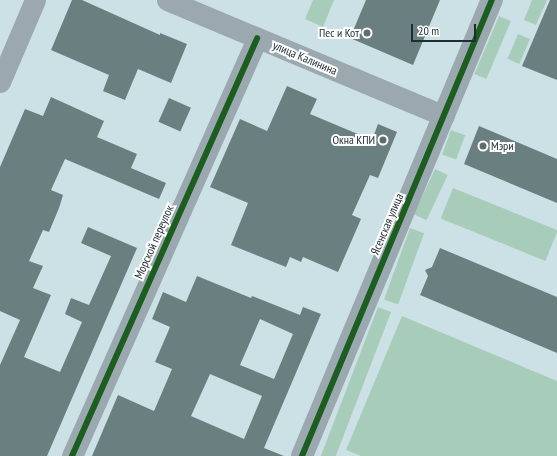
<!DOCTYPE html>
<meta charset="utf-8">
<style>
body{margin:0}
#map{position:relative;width:557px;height:456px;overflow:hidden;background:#cce1e6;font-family:"PT Sans Narrow",sans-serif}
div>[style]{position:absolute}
.green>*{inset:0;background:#a8ccba;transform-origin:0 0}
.building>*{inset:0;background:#6a7f80;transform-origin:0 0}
.minor>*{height:21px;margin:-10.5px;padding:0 10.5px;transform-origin:10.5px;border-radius:10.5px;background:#9ca8af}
.tertiary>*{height:22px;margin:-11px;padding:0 11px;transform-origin:11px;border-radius:11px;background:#9ca8af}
.cycleway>*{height:6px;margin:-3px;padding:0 3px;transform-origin:3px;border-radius:3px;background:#1b5e20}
.dots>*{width:11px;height:11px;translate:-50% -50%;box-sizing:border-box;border:2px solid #fff;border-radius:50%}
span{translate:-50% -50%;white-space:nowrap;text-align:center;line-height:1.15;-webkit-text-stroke:4px #fff;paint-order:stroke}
.poi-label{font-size:12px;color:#1f2d32}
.right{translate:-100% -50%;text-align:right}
.left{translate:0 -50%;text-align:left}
.street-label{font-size:12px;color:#1f2d32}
.scale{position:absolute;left:411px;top:24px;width:65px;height:18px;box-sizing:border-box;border:2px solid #1f2d32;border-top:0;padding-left:5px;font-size:12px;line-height:14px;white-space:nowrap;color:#1f2d32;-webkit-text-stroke:3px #fff;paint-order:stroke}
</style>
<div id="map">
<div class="green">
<i style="clip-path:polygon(313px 0,334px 0,323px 27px,305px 19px)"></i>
<i style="clip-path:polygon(532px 0,547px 0,536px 25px,524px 20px)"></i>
<i style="left:499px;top:16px;width:13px;height:63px;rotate:23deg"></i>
<i style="left:518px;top:34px;width:13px;height:27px;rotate:23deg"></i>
<i style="left:451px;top:130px;width:15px;height:26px;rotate:20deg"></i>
<i style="left:435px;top:169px;width:14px;height:50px;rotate:25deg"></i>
<i style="left:453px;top:188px;width:113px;height:33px;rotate:22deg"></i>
<i style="left:410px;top:228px;width:15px;height:76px;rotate:20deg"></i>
<i style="left:378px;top:307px;width:14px;height:162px;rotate:21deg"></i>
<i style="clip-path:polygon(402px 316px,557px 381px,557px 456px,361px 456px,346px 450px)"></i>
</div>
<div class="building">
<i style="clip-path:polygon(72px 0,82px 0,160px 35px,160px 33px,187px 44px,171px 83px,138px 69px,125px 100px,103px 91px,109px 75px,51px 50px)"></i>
<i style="clip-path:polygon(366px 0,440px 0,413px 65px,350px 38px)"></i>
<i style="clip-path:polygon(550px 0,557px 0,557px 80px,522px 66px)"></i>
<i style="clip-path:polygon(287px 86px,317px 99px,310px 114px,372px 140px,378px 124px,397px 132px,378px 178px,370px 175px,352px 215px,361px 219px,338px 272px,303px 257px,301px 262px,290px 257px,286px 267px,231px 245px,248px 203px,210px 187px,240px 119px,267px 131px)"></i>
<i style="clip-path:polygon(51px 97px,104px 121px,97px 137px,137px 154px,131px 168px,166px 183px,159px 199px,65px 159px,51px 190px,63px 195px,59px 208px,49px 232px,43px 230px,29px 261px,43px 266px,33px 288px,51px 295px,24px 357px,60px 372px,82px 322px,65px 314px,71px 298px,89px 305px,111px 256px,81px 243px,88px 227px,137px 248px,47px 456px,0 456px,0 365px,20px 320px,0 311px,0 167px,25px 109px,43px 116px)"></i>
<i style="left:169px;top:98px;width:24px;height:26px;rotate:24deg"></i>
<i style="clip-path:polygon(479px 126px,557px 159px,557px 203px,464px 164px)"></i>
<i style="clip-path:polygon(440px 248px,557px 297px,557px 353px,420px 295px,428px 276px,425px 270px,432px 267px)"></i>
<i style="clip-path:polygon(evenodd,197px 276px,251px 298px,252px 296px,300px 315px,303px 307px,321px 314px,264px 448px,284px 456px,92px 456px,118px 395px,154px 411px,172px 369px,155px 362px,170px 327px,152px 319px,163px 292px,186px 302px,197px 276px,260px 319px,293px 334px,274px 379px,240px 365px,260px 319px,197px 276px,210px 374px,262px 396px,244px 439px,191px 416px,210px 374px)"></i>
</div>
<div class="minor">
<i style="left:167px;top:0;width:300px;rotate:22.7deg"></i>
<i style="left:0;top:82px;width:89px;rotate:-66.9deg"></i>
<i style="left:72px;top:456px;width:457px;rotate:-66.1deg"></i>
</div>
<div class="tertiary">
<i style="left:302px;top:456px;width:494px;rotate:-67.4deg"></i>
</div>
<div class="cycleway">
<i style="left:72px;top:456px;width:457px;rotate:-66.1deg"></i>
<i style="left:302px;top:456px;width:494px;rotate:-67.4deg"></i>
</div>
<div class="dots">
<i style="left:367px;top:33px;background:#5c6c71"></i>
<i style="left:383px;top:140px;background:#5c6c71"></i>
<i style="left:483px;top:146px;background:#5c6c71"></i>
</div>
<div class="poi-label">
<span class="right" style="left:359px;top:33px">Пес и Кот</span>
<span class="right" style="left:375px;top:140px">Окна КПИ</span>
<span class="left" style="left:491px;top:146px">Мэри</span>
</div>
<div class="street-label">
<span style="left:305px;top:58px;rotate:23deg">улица Калинина</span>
<span style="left:387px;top:224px;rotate:-67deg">Ясенская улица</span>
<span style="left:154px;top:242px;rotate:-66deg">Морской переулок</span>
</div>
<div class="scale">20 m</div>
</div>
